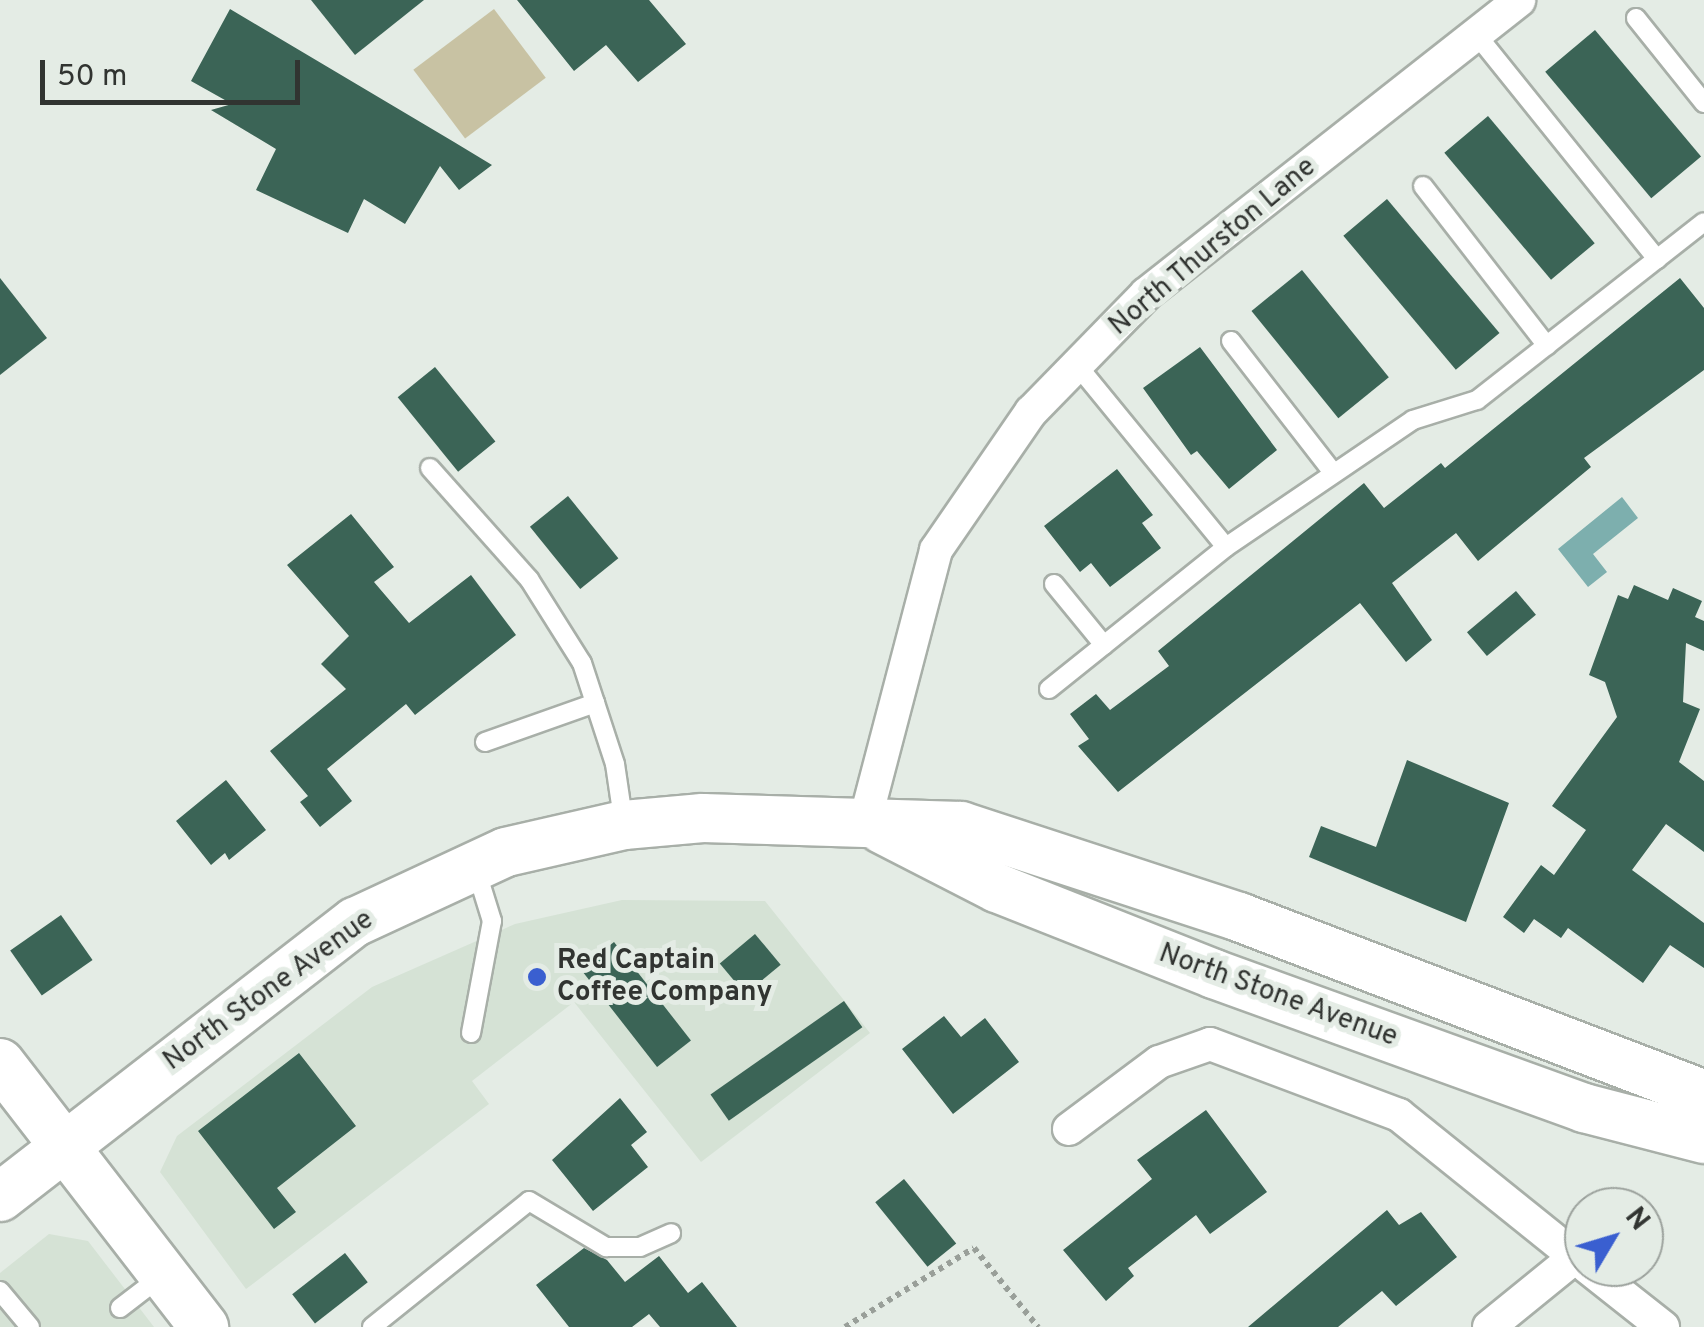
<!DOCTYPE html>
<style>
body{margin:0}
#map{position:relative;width:1704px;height:1327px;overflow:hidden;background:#e4ece5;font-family:Overpass,sans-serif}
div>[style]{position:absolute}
.built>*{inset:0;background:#d5e2d5}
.green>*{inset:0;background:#c8c2a3;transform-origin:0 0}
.water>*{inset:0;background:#7dafae}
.building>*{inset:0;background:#3b6456;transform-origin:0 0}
.path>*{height:6px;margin-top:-3px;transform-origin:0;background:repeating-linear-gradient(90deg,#999f99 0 5px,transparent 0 10px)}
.roads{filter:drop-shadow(2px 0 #a8afa8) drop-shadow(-2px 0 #a8afa8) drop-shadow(0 2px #a8afa8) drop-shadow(0 -2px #a8afa8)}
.lane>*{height:18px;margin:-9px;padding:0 9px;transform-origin:9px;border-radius:9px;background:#fff}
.street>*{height:32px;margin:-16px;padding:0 16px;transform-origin:16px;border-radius:16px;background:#fff}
.secondary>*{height:48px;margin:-24px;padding:0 24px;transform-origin:24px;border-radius:24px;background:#fff}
.dots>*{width:28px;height:28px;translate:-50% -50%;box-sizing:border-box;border:5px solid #e4ece5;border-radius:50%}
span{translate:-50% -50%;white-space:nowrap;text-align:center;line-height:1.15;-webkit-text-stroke:10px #e4ece5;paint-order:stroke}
.street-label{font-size:28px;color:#313431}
.poi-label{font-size:28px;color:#313431;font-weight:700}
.left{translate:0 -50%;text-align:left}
.north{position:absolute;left:1564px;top:1187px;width:100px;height:100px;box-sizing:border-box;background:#e4ece5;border:2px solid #9ca29d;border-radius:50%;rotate:52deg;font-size:28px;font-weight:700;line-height:40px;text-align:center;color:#313431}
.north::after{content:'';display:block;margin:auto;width:35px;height:45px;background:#3a5fd0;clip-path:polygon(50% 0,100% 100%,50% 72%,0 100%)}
.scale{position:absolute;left:40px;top:60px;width:260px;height:45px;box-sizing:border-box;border:5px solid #313431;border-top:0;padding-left:12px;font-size:30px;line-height:35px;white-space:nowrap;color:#313431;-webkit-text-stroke:8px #e4ece5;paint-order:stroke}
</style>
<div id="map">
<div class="built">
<i style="clip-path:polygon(622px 900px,765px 901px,870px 1033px,701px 1162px,574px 1002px,472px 1081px,489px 1104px,246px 1289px,160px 1172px,177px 1136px,372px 987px,515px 924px)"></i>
<i style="clip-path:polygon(49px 1234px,88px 1241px,154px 1327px,0 1327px,0 1273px)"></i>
</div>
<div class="green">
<i style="left:494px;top:9px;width:86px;height:101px;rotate:53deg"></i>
</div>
<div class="water">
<i style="clip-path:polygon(1622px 497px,1638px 518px,1593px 554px,1607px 572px,1588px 587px,1558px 549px)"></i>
</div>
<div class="building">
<i style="clip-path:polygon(311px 0,424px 0,355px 55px)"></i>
<i style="clip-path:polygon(517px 0,649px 0,686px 44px,638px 82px,606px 45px,574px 71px)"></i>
<i style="clip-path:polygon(230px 9px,454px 142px,492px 165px,459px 190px,440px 166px,405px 224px,364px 199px,348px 233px,256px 190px,276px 149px,211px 110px,232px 104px,191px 81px)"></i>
<i style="left:1595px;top:30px;width:165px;height:65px;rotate:50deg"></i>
<i style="left:1488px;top:116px;width:166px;height:57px;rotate:50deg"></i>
<i style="left:1387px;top:199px;width:175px;height:57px;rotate:50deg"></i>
<i style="left:1302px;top:270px;width:138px;height:65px;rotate:51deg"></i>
<i style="clip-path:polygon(0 278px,47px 338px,0 375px)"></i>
<i style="clip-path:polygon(1680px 278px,1704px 308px,1704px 370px,1584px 458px,1591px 467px,1478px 561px,1456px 533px,1392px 583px,1432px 640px,1406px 662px,1360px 603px,1118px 792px,1078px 746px,1089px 739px,1070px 714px,1096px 694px,1110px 710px,1169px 666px,1158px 651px,1364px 483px,1384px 508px,1441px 463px,1445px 468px)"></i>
<i style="clip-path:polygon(1200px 347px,1277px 450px,1229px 489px,1197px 451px,1191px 455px,1143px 388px)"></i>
<i style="left:435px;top:367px;width:96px;height:48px;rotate:51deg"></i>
<i style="clip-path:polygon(1117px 469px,1153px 515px,1142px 523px,1161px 548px,1110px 587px,1091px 563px,1080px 572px,1044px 526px)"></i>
<i style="left:568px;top:496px;width:80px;height:49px;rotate:51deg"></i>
<i style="clip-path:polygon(351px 514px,394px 567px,374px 582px,409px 623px,471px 575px,516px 635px,415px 715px,406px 704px,327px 769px,352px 801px,320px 827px,300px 802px,308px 796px,270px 751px,346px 689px,321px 664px,349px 636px,287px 565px)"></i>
<i style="clip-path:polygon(1634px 585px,1668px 600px,1673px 588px,1702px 601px,1695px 617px,1704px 621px,1704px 651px,1686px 643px,1683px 702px,1700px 709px,1679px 762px,1704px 781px,1704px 852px,1666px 824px,1632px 870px,1704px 923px,1704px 968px,1670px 945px,1643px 983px,1568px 928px,1561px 938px,1534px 919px,1524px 933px,1503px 917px,1541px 865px,1554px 875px,1586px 830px,1552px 806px,1617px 717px,1605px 682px,1589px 675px,1618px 595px,1628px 599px)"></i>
<i style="left:1516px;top:591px;width:31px;height:64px;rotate:50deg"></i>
<i style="clip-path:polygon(1407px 760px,1509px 803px,1466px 922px,1309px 857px,1321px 826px,1376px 847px)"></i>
<i style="clip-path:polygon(226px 780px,266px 830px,229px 860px,225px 853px,211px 865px,176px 821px)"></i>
<i style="left:61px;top:915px;width:55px;height:62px;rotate:55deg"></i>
<i style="left:755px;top:934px;width:40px;height:46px;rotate:50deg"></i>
<i style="left:614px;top:942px;width:125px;height:43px;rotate:52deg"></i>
<i style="left:844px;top:1001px;width:32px;height:163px;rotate:55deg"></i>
<i style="clip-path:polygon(944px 1016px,961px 1037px,985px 1018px,1019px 1062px,953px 1114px,902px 1049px)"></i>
<i style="clip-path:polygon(299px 1053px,356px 1126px,277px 1188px,296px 1212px,274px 1229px,198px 1131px)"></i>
<i style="clip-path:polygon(620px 1098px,647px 1132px,631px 1145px,648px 1167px,593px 1211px,552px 1160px)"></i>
<i style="clip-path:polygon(1206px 1110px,1267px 1192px,1210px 1234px,1196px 1215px,1128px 1268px,1134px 1276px,1106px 1301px,1063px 1250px,1152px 1179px,1137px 1160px)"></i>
<i style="left:904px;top:1179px;width:83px;height:37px;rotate:51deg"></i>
<i style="clip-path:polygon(1387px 1210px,1399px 1225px,1421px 1212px,1457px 1257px,1396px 1306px,1382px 1291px,1338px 1327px,1248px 1327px)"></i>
<i style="clip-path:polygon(584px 1248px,607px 1260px,625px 1282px,659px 1256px,688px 1293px,702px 1282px,737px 1327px,660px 1327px,649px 1314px,632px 1327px,569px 1327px,536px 1285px)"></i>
<i style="left:345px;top:1253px;width:37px;height:67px;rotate:52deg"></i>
</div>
<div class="path">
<i style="left:845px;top:1327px;width:151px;rotate:-31.5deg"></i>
<i style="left:974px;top:1248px;width:102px;rotate:51deg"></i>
</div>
<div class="roads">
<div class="lane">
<i style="left:1636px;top:18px;width:109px;rotate:51.3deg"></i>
<i style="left:1476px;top:34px;width:289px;rotate:51.2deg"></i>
<i style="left:1423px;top:186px;width:202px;rotate:52.2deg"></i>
<i style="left:1231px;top:341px;width:165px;rotate:52.2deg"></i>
<i style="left:1077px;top:365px;width:235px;rotate:50.7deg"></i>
<i style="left:1226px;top:547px;width:226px;rotate:-34.2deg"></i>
<i style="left:1413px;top:420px;width:67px;rotate:-17.4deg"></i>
<i style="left:1477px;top:400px;width:288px;rotate:-38.1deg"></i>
<i style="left:430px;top:468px;width:149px;rotate:48.3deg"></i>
<i style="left:529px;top:579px;width:99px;rotate:57.8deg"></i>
<i style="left:582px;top:663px;width:106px;rotate:71.9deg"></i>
<i style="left:615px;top:764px;width:62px;rotate:81.6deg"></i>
<i style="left:1054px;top:584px;width:79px;rotate:50.7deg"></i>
<i style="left:1049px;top:689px;width:227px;rotate:-38.7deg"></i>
<i style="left:485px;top:742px;width:117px;rotate:-19.5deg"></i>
<i style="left:471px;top:1033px;width:114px;rotate:-79.4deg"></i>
<i style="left:492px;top:921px;width:58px;rotate:-107.2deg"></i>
<i style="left:0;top:1291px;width:47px;rotate:50.2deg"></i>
<i style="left:120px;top:1308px;width:54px;rotate:-37.5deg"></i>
<i style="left:372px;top:1327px;width:201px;rotate:-38.7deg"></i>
<i style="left:529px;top:1201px;width:90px;rotate:30.9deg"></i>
<i style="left:606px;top:1247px;width:34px"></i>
<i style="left:640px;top:1247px;width:34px;rotate:-24deg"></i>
</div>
<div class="street">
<i style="left:865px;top:821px;width:280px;rotate:-75.3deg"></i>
<i style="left:936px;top:550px;width:168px;rotate:-55.5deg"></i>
<i style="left:1031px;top:412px;width:165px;rotate:-45.7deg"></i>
<i style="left:1146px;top:294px;width:475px;rotate:-38.2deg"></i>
<i style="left:1069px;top:1129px;width:112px;rotate:-36.7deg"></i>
<i style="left:1159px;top:1062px;width:54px;rotate:-19.4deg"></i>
<i style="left:1210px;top:1044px;width:202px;rotate:20.6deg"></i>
<i style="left:1399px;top:1115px;width:238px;rotate:38.8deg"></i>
<i style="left:1587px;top:1267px;width:97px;rotate:38.3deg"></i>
<i style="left:1489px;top:1327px;width:111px;rotate:-39.1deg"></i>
</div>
<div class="secondary">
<i style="left:882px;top:829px;width:129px;rotate:27.2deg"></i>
<i style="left:997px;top:888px;width:233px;rotate:21.6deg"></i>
<i style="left:1214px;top:974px;width:394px;rotate:19.9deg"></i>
<i style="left:1584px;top:1108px;width:124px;rotate:14.5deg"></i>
<i style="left:0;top:1063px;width:334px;rotate:52.3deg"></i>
<i style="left:0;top:1197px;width:449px;rotate:-37.8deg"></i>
<i style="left:355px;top:922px;width:166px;rotate:-24.9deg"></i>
<i style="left:506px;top:852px;width:121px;rotate:-12.9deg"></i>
<i style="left:624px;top:825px;width:79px;rotate:-5.1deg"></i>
<i style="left:703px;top:818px;width:258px;rotate:1.8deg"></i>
<i style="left:961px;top:826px;width:293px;rotate:18.1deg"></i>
<i style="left:1239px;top:917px;width:498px;rotate:20.9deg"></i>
</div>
</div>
<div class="dots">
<i style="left:537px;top:977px;background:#3a5fd0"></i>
</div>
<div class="street-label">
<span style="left:1213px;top:247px;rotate:-40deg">North Thurston Lane</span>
<span style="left:269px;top:991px;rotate:-36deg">North Stone Avenue</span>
<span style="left:1278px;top:996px;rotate:20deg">North Stone Avenue</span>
</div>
<div class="poi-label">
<span class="left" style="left:557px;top:977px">Red Captain<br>Coffee Company</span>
</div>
<div class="north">N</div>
<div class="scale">50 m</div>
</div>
